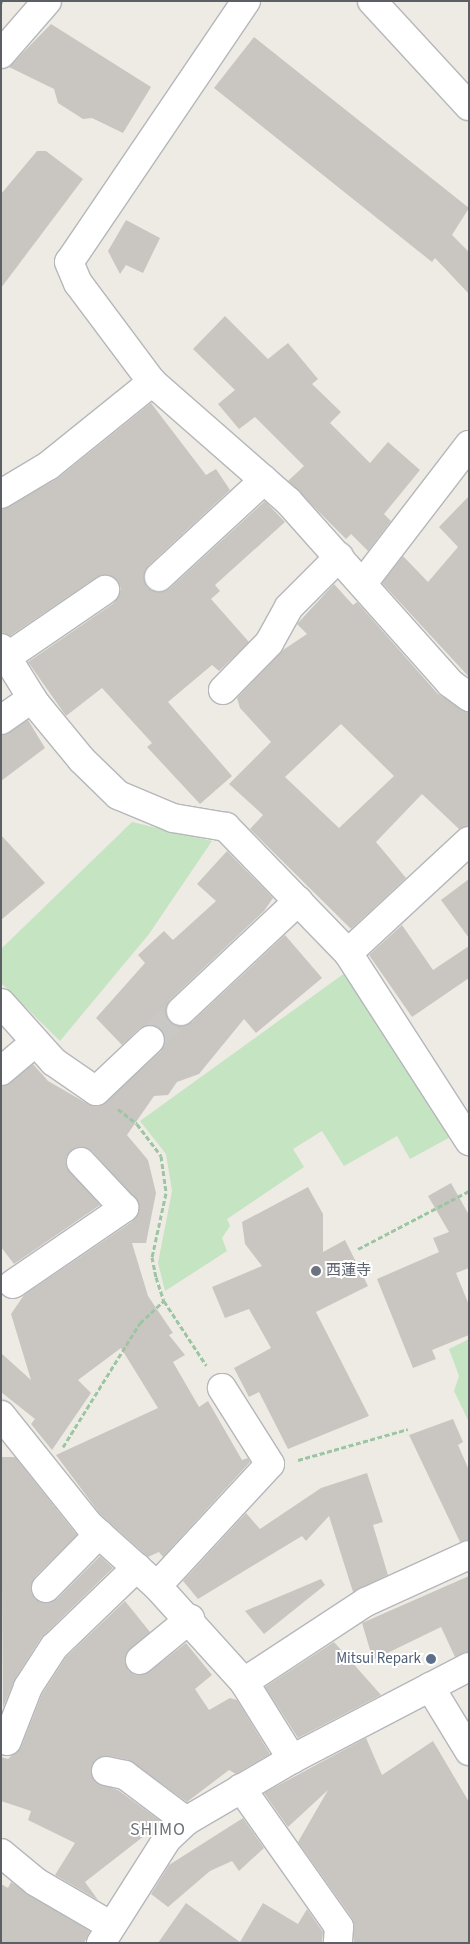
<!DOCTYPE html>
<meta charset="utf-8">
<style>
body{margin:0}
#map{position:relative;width:470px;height:1944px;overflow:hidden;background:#eeebe4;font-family:"Source Sans 3","Noto Sans JP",sans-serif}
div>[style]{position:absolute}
.green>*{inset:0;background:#c4e4c2}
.building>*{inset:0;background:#c9c6c2}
.minor-tunnel>*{height:28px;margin-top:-14px;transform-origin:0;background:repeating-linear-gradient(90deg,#cac8c4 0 28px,transparent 0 42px)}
.path>*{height:3px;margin-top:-1.5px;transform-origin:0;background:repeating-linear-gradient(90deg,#9cc5a4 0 5px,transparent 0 7.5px)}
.roads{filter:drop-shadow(1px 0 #b5b7bb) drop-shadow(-1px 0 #b5b7bb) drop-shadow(0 1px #b5b7bb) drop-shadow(0 -1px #b5b7bb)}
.minor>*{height:28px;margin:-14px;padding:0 14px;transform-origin:14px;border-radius:14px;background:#fff}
.dots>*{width:14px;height:14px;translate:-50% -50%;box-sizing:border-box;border:2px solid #fff;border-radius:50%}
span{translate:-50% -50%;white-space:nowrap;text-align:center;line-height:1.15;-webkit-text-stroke:4px #fff;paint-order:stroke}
.worship-label{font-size:15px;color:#5b616d}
.left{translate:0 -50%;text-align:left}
.service-label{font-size:15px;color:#4e5e75}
.right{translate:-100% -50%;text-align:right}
.quarter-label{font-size:18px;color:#6d7276;letter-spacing:1px}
.frame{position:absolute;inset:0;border:2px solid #5c6064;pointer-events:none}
</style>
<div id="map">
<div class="green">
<i style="clip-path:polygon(132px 822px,212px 841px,149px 934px,60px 1041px,1px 983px,1px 949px)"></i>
<i style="clip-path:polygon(349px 970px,454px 1135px,410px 1159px,397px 1136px,344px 1166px,322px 1131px,293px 1149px,304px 1167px,227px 1219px,230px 1226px,222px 1238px,227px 1251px,165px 1291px,158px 1263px,172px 1191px,166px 1154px,140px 1121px)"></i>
<i style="clip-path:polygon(469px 1339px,469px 1422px,454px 1391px,459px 1376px,449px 1349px)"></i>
</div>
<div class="building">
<i style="clip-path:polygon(51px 24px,151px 87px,123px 133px,92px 118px,83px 119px,58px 103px,54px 89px,9px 67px)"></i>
<i style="clip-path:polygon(254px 37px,469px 208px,452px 235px,469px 252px,469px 294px,435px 258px,432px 262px,214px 88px)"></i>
<i style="clip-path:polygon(37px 151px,46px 151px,83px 179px,1px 288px,1px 194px)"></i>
<i style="clip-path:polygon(126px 220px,160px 238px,143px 273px,126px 265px,120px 274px,108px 251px)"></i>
<i style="clip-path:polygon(225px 316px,268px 359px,288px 343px,318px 379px,312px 384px,341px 412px,330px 423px,370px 463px,388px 442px,420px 470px,384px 514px,391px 521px,368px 551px,351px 534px,346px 539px,288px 481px,304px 466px,255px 417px,239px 429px,218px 404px,235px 390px,193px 349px)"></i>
<i style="clip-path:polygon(151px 403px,206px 475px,216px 469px,230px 490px,148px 566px,144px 580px,148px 588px,162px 592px,170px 588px,265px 501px,285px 522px,215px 585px,220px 591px,211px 599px,249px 642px,219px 671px,212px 665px,168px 702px,232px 776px,200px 804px,147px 747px,152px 743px,102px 688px,66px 716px,28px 662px,114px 603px,121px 589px,118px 581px,111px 576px,97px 577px,10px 636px,1px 632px,1px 510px,58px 478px)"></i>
<i style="clip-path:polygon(469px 496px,469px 677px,382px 583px,403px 556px,428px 582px,458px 547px,439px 527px)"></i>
<i style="clip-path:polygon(evenodd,334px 584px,353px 605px,357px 602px,438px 694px,469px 712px,469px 826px,459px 829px,422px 794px,376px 842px,406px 878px,351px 929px,250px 829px,263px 815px,229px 784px,271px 742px,240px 708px,237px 698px,283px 650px,307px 634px,297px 624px,334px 584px,341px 724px,394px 776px,339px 828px,285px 777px,341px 724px)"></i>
<i style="clip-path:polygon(28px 720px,45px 748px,1px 781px,1px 735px)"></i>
<i style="clip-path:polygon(1px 835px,45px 883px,1px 920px)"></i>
<i style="clip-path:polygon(227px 851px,273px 898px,264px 911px,170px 1000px,166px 1007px,169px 1021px,177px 1026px,192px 1022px,285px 935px,322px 978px,256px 1033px,244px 1019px,199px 1074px,177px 1082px,168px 1095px,154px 1096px,127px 1135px,148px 1160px,156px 1193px,146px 1243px,132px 1243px,148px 1296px,173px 1333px,169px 1335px,185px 1355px,173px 1362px,199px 1407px,208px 1401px,242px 1460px,248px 1458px,250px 1462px,163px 1557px,159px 1552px,148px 1557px,100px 1514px,56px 1455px,158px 1408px,121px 1348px,78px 1380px,91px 1393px,52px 1450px,31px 1424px,35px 1419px,1px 1392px,1px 1353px,31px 1380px,11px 1314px,24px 1295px,133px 1221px,139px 1205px,92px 1151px,77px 1147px,66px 1157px,66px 1166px,100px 1205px,14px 1264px,1px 1247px,1px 1086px,33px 1064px,48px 1081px,88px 1104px,100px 1106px,161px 1051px,165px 1037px,155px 1025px,140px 1028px,122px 1045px,96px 1018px,145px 963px,138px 955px,164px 931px,173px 940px,216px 901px,197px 884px)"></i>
<i style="clip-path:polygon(469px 879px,469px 938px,441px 900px)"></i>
<i style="clip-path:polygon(402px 925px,433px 970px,469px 946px,469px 978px,412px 1017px,369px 955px)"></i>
<i style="clip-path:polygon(451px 1183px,469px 1215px,469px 1268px,456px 1273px,469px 1305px,469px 1335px,432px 1350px,436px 1359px,413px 1368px,377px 1279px,439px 1252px,433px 1238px,449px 1232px,428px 1196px)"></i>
<i style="clip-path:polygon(308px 1187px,323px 1214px,323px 1252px,345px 1240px,368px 1286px,316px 1312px,369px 1416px,288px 1449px,259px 1392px,249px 1397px,234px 1368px,271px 1348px,249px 1309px,225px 1318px,212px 1287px,262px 1266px,245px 1244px,242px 1222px)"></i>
<i style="clip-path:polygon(453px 1419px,463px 1442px,458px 1445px,469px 1470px,469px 1540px,460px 1542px,409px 1435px)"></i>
<i style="clip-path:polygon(1px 1457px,15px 1457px,77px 1535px,35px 1577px,31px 1592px,35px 1599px,43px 1603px,57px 1599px,100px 1556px,113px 1568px,41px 1638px,15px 1679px,3px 1708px)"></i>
<i style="clip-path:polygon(367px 1473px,383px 1522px,373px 1525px,388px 1575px,353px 1592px,329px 1516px,306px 1541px,302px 1536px,198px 1599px,183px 1581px,246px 1513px,260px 1529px,321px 1488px)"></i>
<i style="clip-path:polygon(469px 1576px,469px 1652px,455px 1657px,441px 1627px,373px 1660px,362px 1623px)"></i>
<i style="clip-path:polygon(321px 1579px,325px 1585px,264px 1634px,245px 1611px)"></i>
<i style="clip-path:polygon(125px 1601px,150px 1632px,126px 1654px,128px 1670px,135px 1675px,149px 1672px,186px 1643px,212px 1675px,195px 1689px,209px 1710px,230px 1698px,237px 1700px,270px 1754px,236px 1774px,229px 1770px,187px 1802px,129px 1760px,109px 1756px,95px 1760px,91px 1768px,95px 1782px,118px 1790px,162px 1822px,85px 1882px,98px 1900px,55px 1875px,75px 1843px,28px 1820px,31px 1811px,1px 1801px,1px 1757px,8px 1759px,21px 1747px,42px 1694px,66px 1657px)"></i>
<i style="clip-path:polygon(334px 1642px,381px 1695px,298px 1738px,265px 1687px)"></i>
<i style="clip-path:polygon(366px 1738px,382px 1775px,433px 1741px,469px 1802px,469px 1943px,354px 1943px,352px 1918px,298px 1842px,328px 1790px,288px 1827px,264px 1793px)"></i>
<i style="clip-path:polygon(243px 1818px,264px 1848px,239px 1871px,232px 1861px,210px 1871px,168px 1907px,151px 1894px,169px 1865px)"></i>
<i style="clip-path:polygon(11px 1882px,90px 1931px,84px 1943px,1px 1943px,1px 1884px,8px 1888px)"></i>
<i style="clip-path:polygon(186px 1903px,240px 1942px,263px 1903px,298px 1924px,307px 1909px,323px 1932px,322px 1943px,158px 1943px)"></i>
</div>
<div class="minor-tunnel">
<i style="left:150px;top:1040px;width:42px;rotate:-43.1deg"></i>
</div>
<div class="path">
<i style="left:1px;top:3px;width:2px;rotate:-63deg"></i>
<i style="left:118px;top:1109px;width:24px;rotate:38deg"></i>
<i style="left:137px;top:1124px;width:40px;rotate:53deg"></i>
<i style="left:161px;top:1156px;width:37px;rotate:82deg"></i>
<i style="left:166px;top:1193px;width:66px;rotate:102.3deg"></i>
<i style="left:152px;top:1257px;width:20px;rotate:79deg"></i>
<i style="left:156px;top:1277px;width:25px;rotate:72deg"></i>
<i style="left:164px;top:1301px;width:77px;rotate:56.7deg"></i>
<i style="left:358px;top:1249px;width:125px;rotate:-27.6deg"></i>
<i style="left:63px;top:1447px;width:146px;rotate:-58.2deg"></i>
<i style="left:140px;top:1323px;width:33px;rotate:-43deg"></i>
<i style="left:298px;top:1460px;width:114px;rotate:-15.7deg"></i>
</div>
<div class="roads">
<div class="minor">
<i style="left:246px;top:1px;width:315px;rotate:124.1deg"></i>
<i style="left:69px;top:262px;width:23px;rotate:67deg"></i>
<i style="left:78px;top:283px;width:124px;rotate:53.2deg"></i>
<i style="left:152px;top:382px;width:181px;rotate:41.2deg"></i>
<i style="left:288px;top:501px;width:244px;rotate:48.3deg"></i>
<i style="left:450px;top:683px;width:24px;rotate:36deg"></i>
<i style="left:372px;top:1px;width:143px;rotate:47.3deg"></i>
<i style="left:1px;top:54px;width:70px;rotate:-49deg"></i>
<i style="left:1px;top:494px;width:55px;rotate:-30.8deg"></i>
<i style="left:48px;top:466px;width:134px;rotate:-38.9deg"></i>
<i style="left:159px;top:577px;width:143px;rotate:-42.7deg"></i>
<i style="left:363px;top:583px;width:174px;rotate:-52.5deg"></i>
<i style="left:1px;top:648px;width:65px;rotate:58.3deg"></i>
<i style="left:35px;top:703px;width:74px;rotate:50.5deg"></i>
<i style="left:82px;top:760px;width:50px;rotate:44.2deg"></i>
<i style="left:118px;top:795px;width:60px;rotate:22.7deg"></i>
<i style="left:173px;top:818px;width:54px;rotate:9.6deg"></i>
<i style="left:226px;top:827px;width:175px;rotate:45.9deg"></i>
<i style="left:348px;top:953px;width:224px;rotate:57.2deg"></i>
<i style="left:7px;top:657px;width:119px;rotate:-34.4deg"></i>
<i style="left:223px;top:690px;width:66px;rotate:-45.6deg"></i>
<i style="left:269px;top:643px;width:41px;rotate:-60.9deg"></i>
<i style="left:289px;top:607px;width:71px;rotate:-45deg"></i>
<i style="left:1px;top:720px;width:38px;rotate:-35deg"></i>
<i style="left:348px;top:953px;width:165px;rotate:-42.8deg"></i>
<i style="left:1px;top:1003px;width:79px;rotate:48.1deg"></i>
<i style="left:54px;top:1062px;width:51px;rotate:34.6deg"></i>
<i style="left:96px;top:1091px;width:74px;rotate:-43.4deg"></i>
<i style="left:181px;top:1011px;width:161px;rotate:-43.2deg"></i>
<i style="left:1px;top:1071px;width:33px;rotate:-40deg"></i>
<i style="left:13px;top:1284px;width:135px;rotate:-34.4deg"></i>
<i style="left:124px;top:1208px;width:63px;rotate:-133.1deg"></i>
<i style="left:1px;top:1415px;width:141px;rotate:51.3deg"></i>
<i style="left:89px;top:1525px;width:91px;rotate:41.9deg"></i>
<i style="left:157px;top:1586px;width:130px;rotate:47.8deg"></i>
<i style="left:244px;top:1682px;width:91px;rotate:58.1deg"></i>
<i style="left:157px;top:1586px;width:166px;rotate:-47.2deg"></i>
<i style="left:270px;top:1464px;width:90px;rotate:-122.3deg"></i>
<i style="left:46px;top:1588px;width:76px;rotate:-45.5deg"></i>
<i style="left:140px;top:1660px;width:65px;rotate:-39.4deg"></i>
<i style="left:244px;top:1682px;width:146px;rotate:-33.3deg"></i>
<i style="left:366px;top:1602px;width:113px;rotate:-24.5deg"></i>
<i style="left:430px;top:1687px;width:75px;rotate:58.6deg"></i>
<i style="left:7px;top:1741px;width:58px;rotate:-68.7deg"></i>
<i style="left:28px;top:1687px;width:48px;rotate:-57deg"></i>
<i style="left:54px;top:1647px;width:115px;rotate:-43.9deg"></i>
<i style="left:106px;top:1771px;width:19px;rotate:12deg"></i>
<i style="left:125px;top:1775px;width:76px;rotate:37deg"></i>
<i style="left:241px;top:1788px;width:170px;rotate:54.8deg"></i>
<i style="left:339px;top:1927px;width:16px;rotate:94deg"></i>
<i style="left:1px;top:1853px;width:45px;rotate:39.6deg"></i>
<i style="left:36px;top:1882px;width:86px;rotate:30.2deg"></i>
<i style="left:101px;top:1943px;width:123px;rotate:-57.6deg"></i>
<i style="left:167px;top:1839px;width:26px;rotate:-43deg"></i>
<i style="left:186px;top:1821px;width:123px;rotate:-30.3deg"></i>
<i style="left:292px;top:1759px;width:199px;rotate:-27.5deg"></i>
</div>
</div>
<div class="dots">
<i style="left:316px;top:1271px;background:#6b7280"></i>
<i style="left:431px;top:1659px;background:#5c6f8a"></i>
</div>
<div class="worship-label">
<span class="left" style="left:326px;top:1271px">西蓮寺</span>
</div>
<div class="service-label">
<span class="right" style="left:421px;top:1659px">Mitsui Repark</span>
</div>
<div class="quarter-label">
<span style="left:158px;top:1830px">SHIMO</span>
</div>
<div class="frame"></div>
</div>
